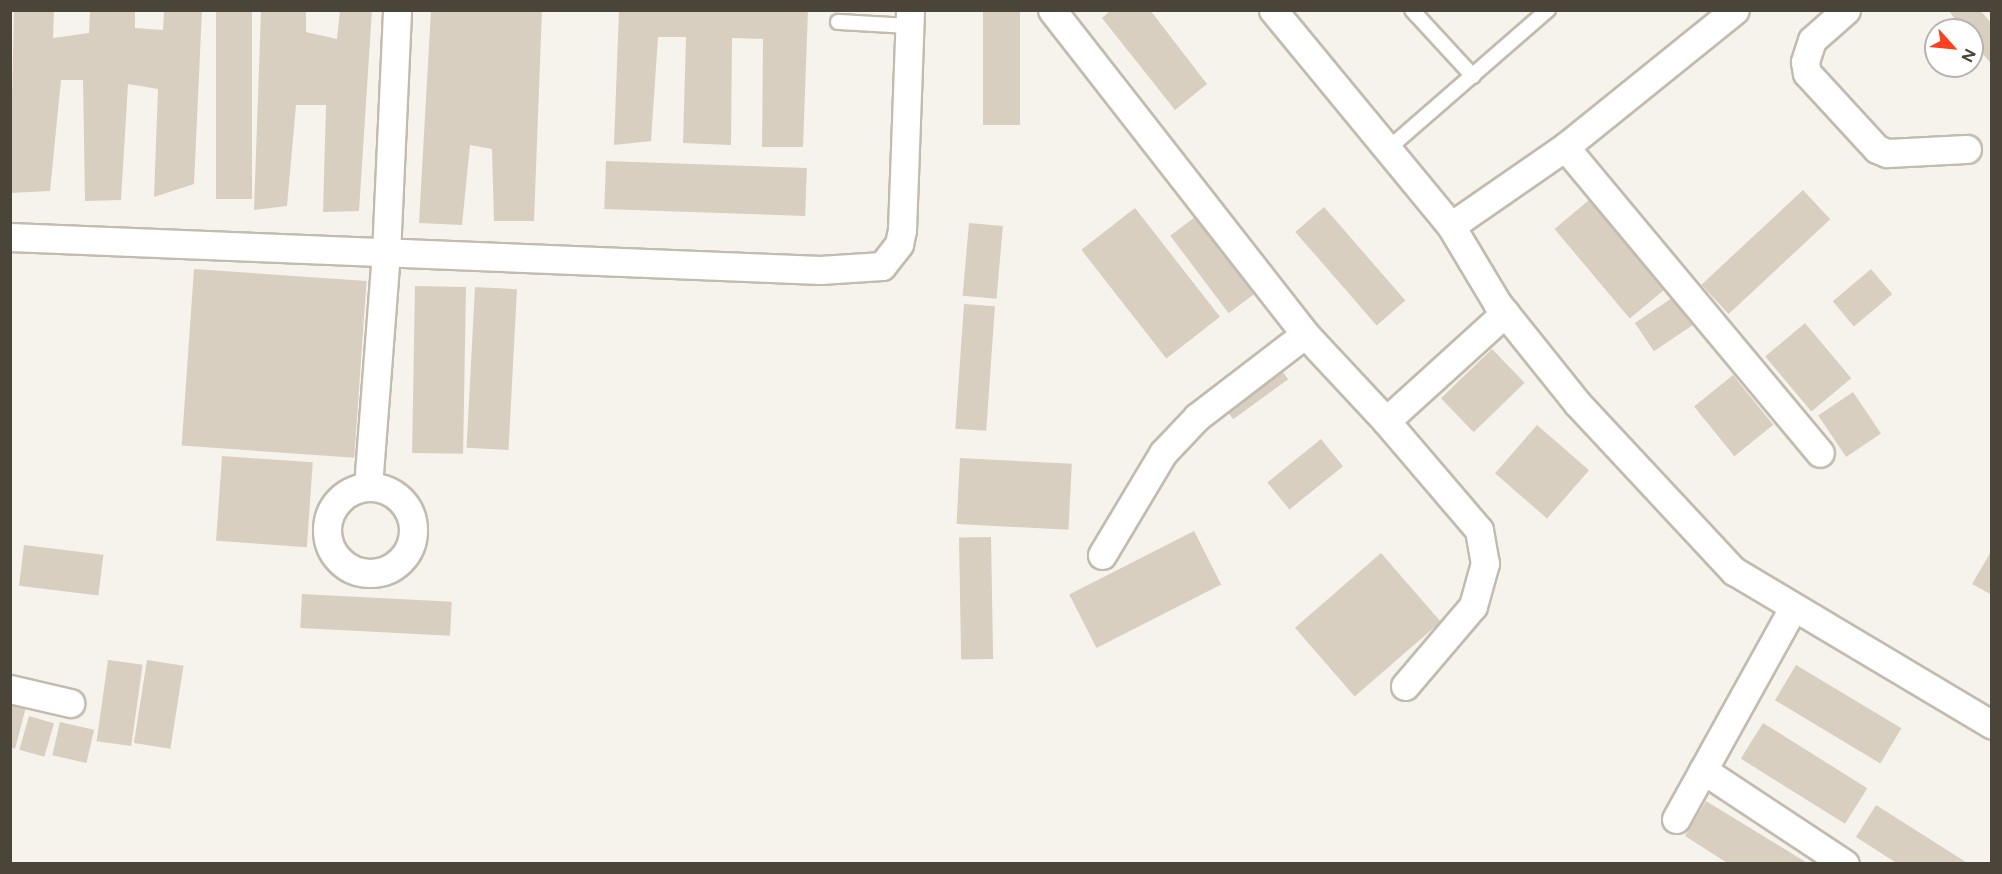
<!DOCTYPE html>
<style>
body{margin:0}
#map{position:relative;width:2002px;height:874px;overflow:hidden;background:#f6f3ec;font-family:Figtree,sans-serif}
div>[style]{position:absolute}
.building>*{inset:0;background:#d8cfc1;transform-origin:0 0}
.roads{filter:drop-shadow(2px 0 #c2bbae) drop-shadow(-2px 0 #c2bbae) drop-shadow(0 2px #c2bbae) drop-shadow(0 -2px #c2bbae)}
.lane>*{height:14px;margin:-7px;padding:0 7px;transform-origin:7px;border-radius:7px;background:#fff}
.street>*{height:27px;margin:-13.5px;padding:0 13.5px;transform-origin:13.5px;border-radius:13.5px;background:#fff}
.street>.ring{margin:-13.5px;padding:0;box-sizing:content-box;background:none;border:27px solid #fff;border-radius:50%}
span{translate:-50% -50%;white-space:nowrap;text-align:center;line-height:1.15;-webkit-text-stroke:5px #fff;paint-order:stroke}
.frame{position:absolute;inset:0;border:12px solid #4b4439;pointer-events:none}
.north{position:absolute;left:1924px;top:18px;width:60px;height:60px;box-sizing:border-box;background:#fff;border:2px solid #b7b4b0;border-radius:50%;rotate:117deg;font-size:16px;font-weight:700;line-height:24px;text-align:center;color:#4b4439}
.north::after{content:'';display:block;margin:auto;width:21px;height:27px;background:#fc3f1d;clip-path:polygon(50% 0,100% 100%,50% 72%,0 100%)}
</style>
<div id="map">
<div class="building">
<i style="clip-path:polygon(14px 10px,54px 10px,53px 38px,89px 33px,90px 10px,135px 10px,135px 28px,163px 30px,164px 10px,202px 10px,194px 184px,154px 197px,158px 89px,128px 84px,121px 200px,85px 201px,83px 80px,61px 80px,50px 191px,10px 193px)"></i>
<i style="left:216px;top:10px;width:36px;height:189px"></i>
<i style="clip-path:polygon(261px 10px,306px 10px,306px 32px,337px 39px,340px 10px,372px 10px,359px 211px,323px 212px,326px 105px,296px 105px,287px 206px,254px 210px)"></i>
<i style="clip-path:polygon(431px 10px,542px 10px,534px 221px,494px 221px,492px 149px,470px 145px,462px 225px,419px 223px)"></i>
<i style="clip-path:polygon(619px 10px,808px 10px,803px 147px,762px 147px,763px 39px,732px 38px,731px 145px,683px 143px,686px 37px,658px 37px,651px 141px,614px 145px)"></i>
<i style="left:983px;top:10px;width:37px;height:115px"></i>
<i style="clip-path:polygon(1111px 10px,1150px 10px,1207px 84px,1175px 110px,1102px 18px)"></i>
<i style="clip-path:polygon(1948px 10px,1980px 10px,1992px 24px,1992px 65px,1972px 40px,1972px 30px,1964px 30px)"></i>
<i style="left:606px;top:161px;width:201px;height:48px;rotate:2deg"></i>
<i style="left:1803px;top:190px;width:40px;height:139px;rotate:47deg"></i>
<i style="left:1589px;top:200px;width:117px;height:45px;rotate:50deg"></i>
<i style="left:1324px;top:207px;width:124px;height:38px;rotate:49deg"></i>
<i style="left:1135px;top:208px;width:138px;height:68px;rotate:52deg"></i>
<i style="left:1203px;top:211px;width:97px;height:41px;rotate:53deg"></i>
<i style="left:969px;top:223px;width:34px;height:73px;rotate:5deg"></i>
<i style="left:194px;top:269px;width:173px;height:177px;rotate:4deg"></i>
<i style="left:1871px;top:269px;width:33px;height:50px;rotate:50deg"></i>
<i style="left:415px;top:286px;width:51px;height:167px;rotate:1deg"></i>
<i style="left:475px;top:287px;width:42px;height:161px;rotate:3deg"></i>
<i style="left:1678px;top:294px;width:34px;height:52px;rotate:56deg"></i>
<i style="left:964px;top:304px;width:31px;height:125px;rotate:4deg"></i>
<i style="left:1805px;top:323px;width:72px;height:52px;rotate:50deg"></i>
<i style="left:1492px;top:349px;width:47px;height:71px;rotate:46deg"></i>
<i style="left:1277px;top:364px;width:19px;height:68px;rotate:54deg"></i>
<i style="left:1733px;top:375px;width:64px;height:50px;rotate:51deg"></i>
<i style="left:1853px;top:392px;width:50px;height:42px;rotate:56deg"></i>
<i style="left:1537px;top:425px;width:69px;height:64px;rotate:41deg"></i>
<i style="left:1321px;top:439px;width:35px;height:69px;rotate:51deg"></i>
<i style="left:222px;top:456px;width:91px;height:85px;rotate:4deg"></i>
<i style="left:960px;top:458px;width:112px;height:66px;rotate:3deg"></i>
<i style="left:1194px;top:531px;width:60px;height:140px;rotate:63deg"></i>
<i style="left:991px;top:537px;width:122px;height:32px;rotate:89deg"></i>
<i style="left:24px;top:545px;width:80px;height:41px;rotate:7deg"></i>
<i style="clip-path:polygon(1992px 550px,1992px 595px,1972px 584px)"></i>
<i style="left:1381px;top:553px;width:91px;height:114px;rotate:49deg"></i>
<i style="left:302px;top:594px;width:150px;height:34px;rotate:3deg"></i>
<i style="left:108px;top:660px;width:35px;height:82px;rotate:8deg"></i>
<i style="left:147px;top:660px;width:37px;height:84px;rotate:9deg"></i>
<i style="left:1796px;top:665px;width:123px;height:41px;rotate:31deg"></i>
<i style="clip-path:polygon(10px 699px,27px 703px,15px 749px,10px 747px)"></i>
<i style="left:29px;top:716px;width:26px;height:35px;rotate:16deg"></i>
<i style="left:60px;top:722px;width:35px;height:34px;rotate:13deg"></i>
<i style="left:1763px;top:723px;width:123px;height:42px;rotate:32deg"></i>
<i style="clip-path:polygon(1706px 801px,1809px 864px,1729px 864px,1685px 836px)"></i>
<i style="clip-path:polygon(1876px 805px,1969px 864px,1898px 864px,1856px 837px)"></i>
</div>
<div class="roads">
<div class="lane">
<i style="left:1412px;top:10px;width:90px;rotate:47.3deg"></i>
<i style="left:838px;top:22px;width:72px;rotate:3.2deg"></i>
<i style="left:1389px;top:148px;width:211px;rotate:-41deg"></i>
</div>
<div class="street">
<i style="left:1052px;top:10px;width:411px;rotate:52deg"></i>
<i style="left:1305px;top:334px;width:119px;rotate:47deg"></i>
<i style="left:1386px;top:421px;width:161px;rotate:-42.2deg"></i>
<i style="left:1273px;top:10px;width:280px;rotate:50.5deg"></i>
<i style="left:1451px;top:226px;width:90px;rotate:59.1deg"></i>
<i style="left:1497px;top:303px;width:129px;rotate:51.3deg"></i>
<i style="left:1578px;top:404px;width:229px;rotate:47deg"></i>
<i style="left:1734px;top:571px;width:300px;rotate:30.8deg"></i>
<i style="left:1846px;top:10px;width:45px;rotate:138.6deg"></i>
<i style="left:1812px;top:40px;width:23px;rotate:108deg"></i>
<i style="left:1805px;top:62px;width:11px;rotate:80deg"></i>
<i style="left:1807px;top:73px;width:103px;rotate:47.4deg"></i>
<i style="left:1877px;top:149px;width:11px;rotate:22deg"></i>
<i style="left:1887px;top:153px;width:80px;rotate:-2.9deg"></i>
<i style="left:1565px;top:147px;width:398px;rotate:50.2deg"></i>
<i style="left:1451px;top:226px;width:139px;rotate:-34.7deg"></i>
<i style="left:1565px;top:147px;width:218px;rotate:-38.9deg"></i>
<i style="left:10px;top:237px;width:811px;rotate:2.33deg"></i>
<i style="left:820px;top:270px;width:62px;rotate:-3.7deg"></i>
<i style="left:882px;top:266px;width:28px;rotate:-52deg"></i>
<i style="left:899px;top:244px;width:14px;rotate:-78deg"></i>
<i style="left:902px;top:230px;width:220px;rotate:-87.9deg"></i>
<i style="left:1386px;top:421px;width:143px;rotate:49.5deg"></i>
<i style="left:1479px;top:530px;width:34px;rotate:80deg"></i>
<i style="left:1485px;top:563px;width:45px;rotate:105.6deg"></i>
<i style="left:1473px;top:606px;width:105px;rotate:130.4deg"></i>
<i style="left:368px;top:486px;width:233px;rotate:-85.6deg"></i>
<i style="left:386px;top:254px;width:244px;rotate:-87.4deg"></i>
<i class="ring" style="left:327px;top:487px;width:59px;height:59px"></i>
<i style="left:1102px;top:555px;width:119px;rotate:-59.1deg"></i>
<i style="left:1163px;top:453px;width:50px;rotate:-46.6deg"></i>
<i style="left:1197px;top:417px;width:136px;rotate:-37.5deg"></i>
<i style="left:10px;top:689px;width:62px;rotate:13.1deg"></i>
<i style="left:1703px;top:770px;width:170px;rotate:33.5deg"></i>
<i style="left:1676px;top:819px;width:241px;rotate:-61deg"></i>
</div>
</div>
<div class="frame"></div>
<div class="north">N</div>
</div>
